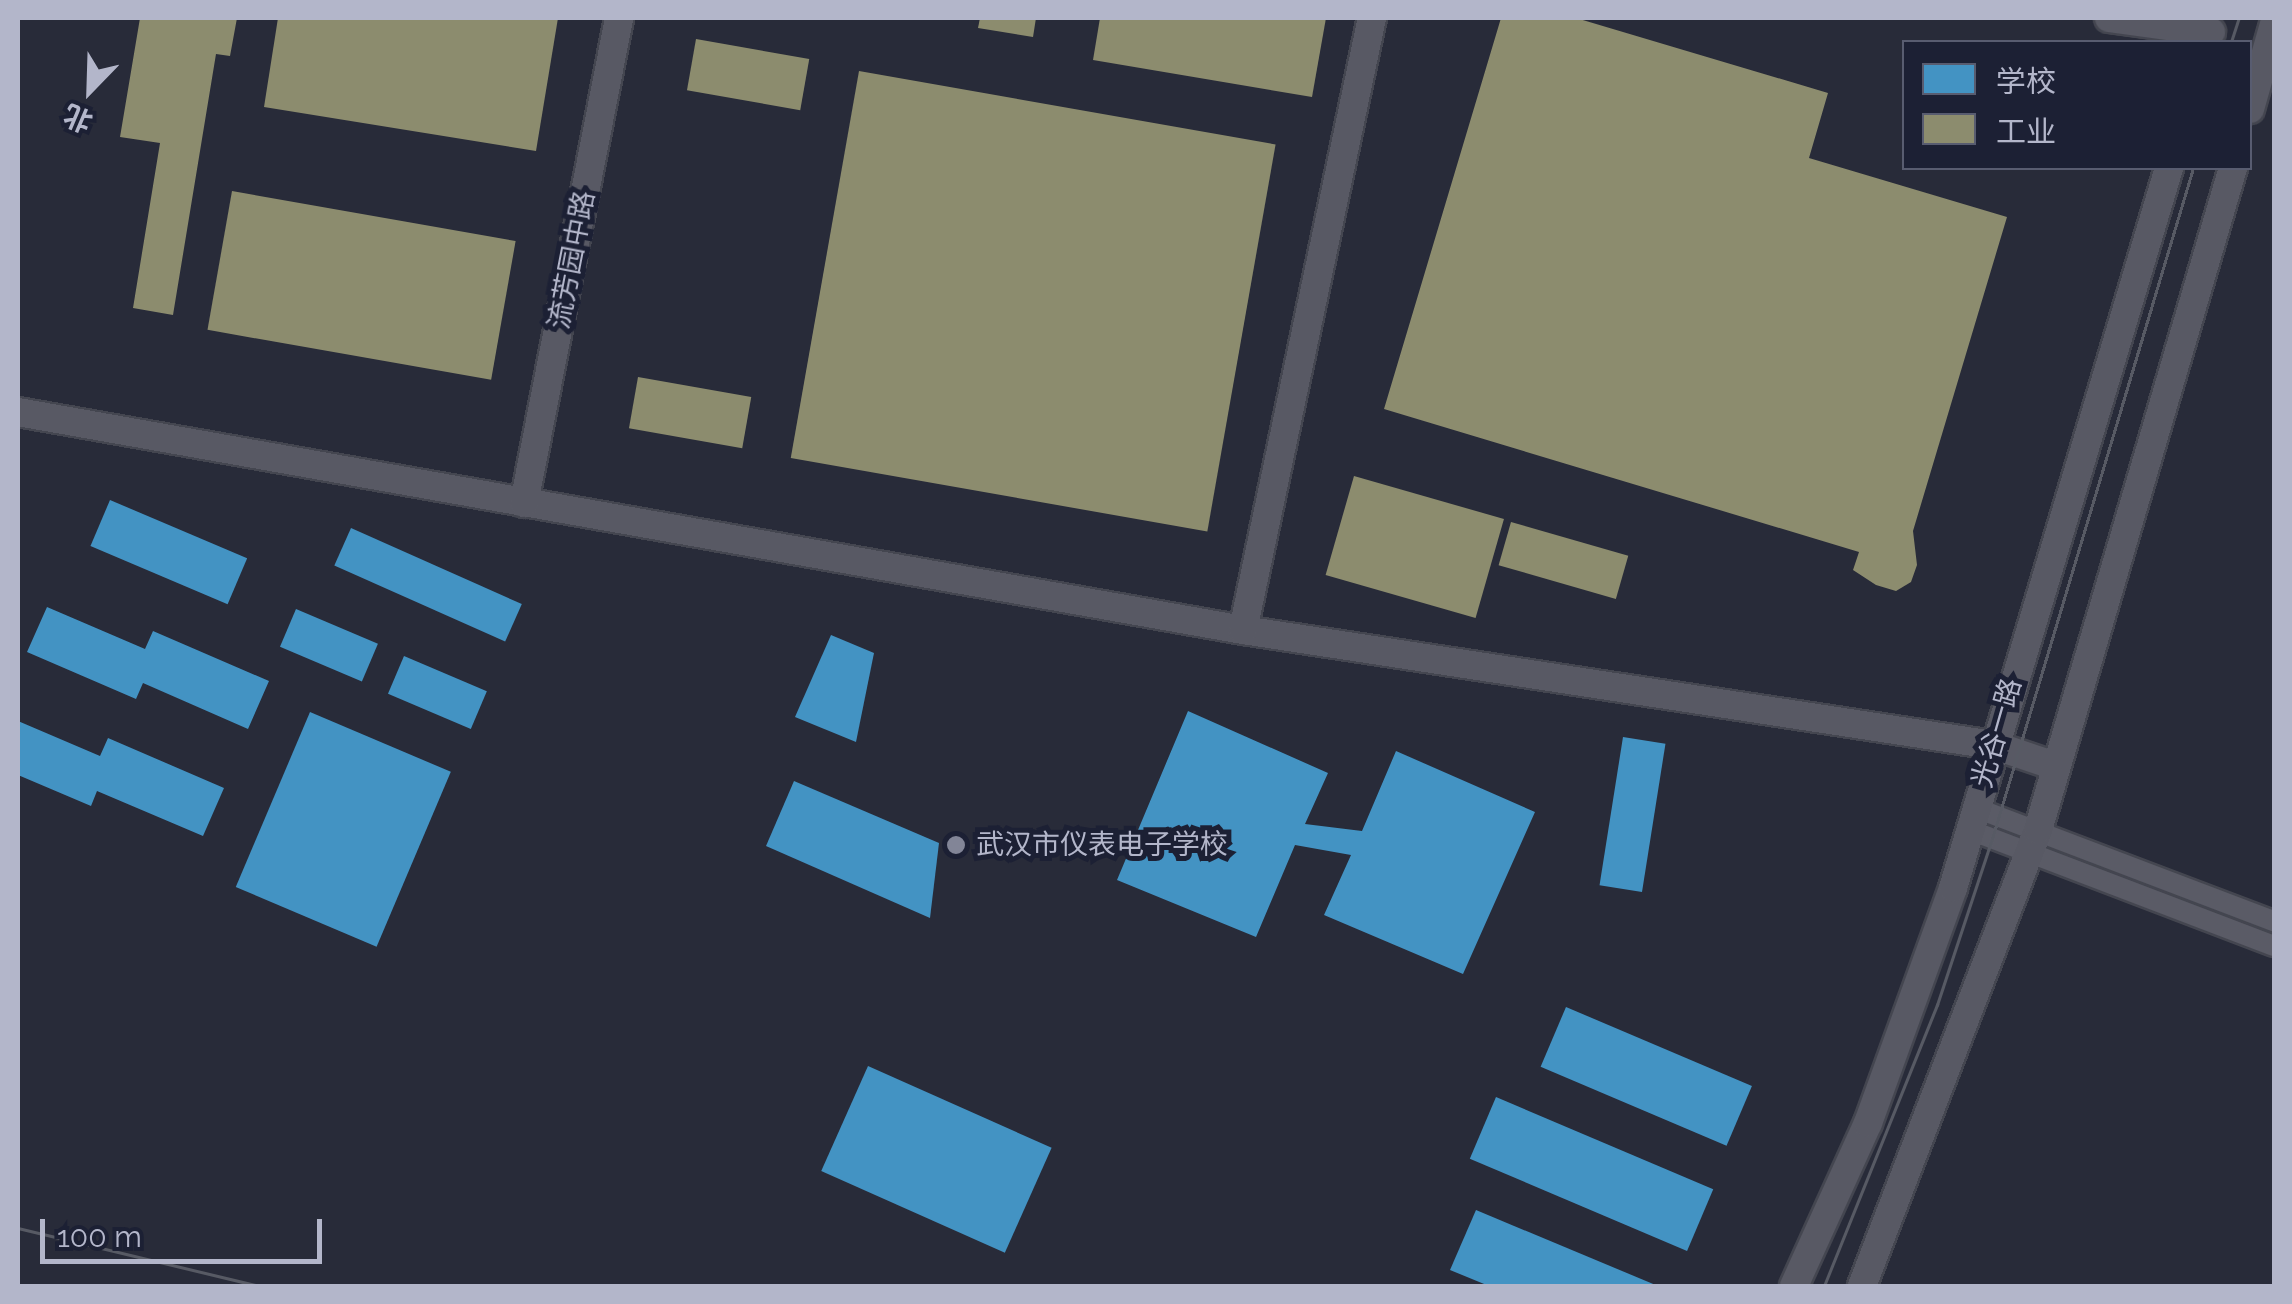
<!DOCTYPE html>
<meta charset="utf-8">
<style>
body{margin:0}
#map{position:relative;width:2292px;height:1304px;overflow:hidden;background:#282b39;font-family:Raleway,"Noto Sans SC",sans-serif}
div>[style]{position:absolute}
.schools>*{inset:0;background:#4393c3;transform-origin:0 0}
.industry>*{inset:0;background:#8c8c6e;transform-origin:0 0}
.roads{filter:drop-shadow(2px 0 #444650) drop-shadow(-2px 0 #444650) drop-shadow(0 2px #444650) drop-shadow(0 -2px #444650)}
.street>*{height:20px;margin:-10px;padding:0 10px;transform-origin:10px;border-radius:10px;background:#5a5b66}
.secondary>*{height:28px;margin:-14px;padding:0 14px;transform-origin:14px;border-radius:14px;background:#585964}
.tram>*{height:2.5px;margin:-1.25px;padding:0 1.25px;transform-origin:1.25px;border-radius:1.25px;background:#575a64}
.dots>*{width:28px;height:28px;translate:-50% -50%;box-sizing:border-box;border:5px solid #1c2034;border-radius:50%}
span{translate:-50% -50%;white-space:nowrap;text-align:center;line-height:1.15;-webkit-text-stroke:10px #1c2034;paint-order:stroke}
.street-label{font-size:28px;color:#b3b6ca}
.poi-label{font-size:28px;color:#b3b6ca}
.left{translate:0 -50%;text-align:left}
.frame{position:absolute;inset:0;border:20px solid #b3b6ca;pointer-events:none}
.legend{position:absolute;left:1902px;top:40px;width:350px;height:130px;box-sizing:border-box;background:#1c2034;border:2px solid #585c70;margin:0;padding:12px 18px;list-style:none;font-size:30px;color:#b3b6ca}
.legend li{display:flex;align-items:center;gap:20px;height:50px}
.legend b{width:50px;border:2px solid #585c70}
.north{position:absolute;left:40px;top:40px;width:100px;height:100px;-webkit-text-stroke:8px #1c2034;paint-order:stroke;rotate:203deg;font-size:28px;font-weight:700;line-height:40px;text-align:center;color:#b3b6ca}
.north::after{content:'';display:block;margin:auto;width:35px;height:45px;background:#b3b6ca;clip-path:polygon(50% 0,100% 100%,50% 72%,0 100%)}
.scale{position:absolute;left:40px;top:1219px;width:282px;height:45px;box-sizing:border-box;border:5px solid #b3b6ca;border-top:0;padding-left:12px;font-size:30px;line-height:35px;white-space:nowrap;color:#b3b6ca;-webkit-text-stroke:8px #1c2034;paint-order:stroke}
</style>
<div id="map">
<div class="schools">
<i style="left:110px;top:500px;width:149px;height:50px;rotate:23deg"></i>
<i style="left:351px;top:528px;width:187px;height:41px;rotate:24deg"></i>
<i style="clip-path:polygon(47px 607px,145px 649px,153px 631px,269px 681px,248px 729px,143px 683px,136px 699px,27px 652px)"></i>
<i style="left:296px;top:609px;width:89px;height:41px;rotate:23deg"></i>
<i style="clip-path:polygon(831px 635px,874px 653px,856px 742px,795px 717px)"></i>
<i style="left:404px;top:656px;width:90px;height:41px;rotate:23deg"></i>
<i style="clip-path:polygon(1188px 711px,1328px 773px,1305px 824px,1362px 831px,1396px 751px,1535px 812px,1463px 974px,1324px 915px,1351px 855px,1295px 845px,1256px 937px,1117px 880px)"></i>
<i style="left:310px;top:712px;width:153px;height:190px;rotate:23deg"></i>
<i style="clip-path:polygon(18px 721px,100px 756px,108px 738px,224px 788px,203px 836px,97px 791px,91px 806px,18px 775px)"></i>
<i style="left:1623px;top:737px;width:43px;height:150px;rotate:9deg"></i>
<i style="clip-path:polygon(794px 781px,939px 843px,930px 918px,766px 846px)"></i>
<i style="left:1566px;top:1007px;width:202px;height:65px;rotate:23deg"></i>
<i style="left:868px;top:1066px;width:201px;height:115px;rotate:24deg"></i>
<i style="left:1496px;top:1097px;width:236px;height:67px;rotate:23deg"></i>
<i style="clip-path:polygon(1476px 1210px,1658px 1286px,1489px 1286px,1450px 1270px)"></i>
</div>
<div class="industry">
<i style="clip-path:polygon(140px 18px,237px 18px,230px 56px,216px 54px,173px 315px,133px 308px,160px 143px,120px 137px)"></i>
<i style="clip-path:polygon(278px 18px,558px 18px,536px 151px,264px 107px)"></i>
<i style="clip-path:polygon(980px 18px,1036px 18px,1033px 37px,978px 28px)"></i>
<i style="clip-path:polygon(1100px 18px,1326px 18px,1312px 97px,1093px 60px)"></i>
<i style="clip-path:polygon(1501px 18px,1576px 18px,1828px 93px,1809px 158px,2007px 217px,1913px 531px,1917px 565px,1911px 582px,1896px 591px,1876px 585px,1853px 570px,1859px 552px,1384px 409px)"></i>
<i style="left:696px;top:39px;width:115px;height:52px;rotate:10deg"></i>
<i style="left:859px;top:71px;width:423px;height:393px;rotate:10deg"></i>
<i style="left:232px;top:191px;width:288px;height:141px;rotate:10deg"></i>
<i style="left:638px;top:377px;width:115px;height:52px;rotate:10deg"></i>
<i style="left:1354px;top:476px;width:156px;height:103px;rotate:16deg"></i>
<i style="left:1511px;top:522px;width:122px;height:45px;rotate:16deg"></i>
</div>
<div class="roads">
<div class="street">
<i style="left:1976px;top:808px;width:319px;rotate:20.8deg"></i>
<i style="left:1970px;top:830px;width:325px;rotate:20.9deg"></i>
</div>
<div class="secondary">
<i style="left:2109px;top:18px;width:103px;rotate:7.8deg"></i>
<i style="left:2250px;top:109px;width:88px;rotate:-74.2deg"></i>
<i style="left:18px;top:412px;width:1244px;rotate:10.09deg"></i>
<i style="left:1243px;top:630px;width:759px;rotate:8.72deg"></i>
<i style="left:1993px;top:745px;width:65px;rotate:18.7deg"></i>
<i style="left:524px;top:503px;width:494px;rotate:-78.9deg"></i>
<i style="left:1243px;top:630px;width:625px;rotate:-78.1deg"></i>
<i style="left:1794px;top:1286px;width:179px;rotate:-65.6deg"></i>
<i style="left:1868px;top:1123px;width:250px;rotate:-70.1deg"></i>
<i style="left:1953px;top:888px;width:752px;rotate:-73.3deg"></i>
<i style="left:1862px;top:1286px;width:489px;rotate:-68.9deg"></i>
<i style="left:2038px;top:830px;width:690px;rotate:-73.59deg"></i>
</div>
</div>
<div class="tram">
<i style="left:2231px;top:42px;width:25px;rotate:-72deg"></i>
<i style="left:18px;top:1228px;width:248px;rotate:13.5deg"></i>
<i style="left:1824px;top:1286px;width:303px;rotate:-68.1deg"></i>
<i style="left:1937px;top:1005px;width:175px;rotate:-71.7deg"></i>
<i style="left:1992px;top:839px;width:700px;rotate:-73.32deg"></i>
</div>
<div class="dots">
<i style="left:956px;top:845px;background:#828597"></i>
</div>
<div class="street-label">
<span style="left:572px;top:260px;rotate:-79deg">流芳园中路</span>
<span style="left:1997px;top:733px;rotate:-74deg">光谷一路</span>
</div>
<div class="poi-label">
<span class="left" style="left:976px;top:845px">武汉市仪表电子学校</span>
</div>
<div class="frame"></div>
<ul class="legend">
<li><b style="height:28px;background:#4393c3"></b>学校</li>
<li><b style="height:28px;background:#8c8c6e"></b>工业</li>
</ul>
<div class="north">北</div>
<div class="scale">100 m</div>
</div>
